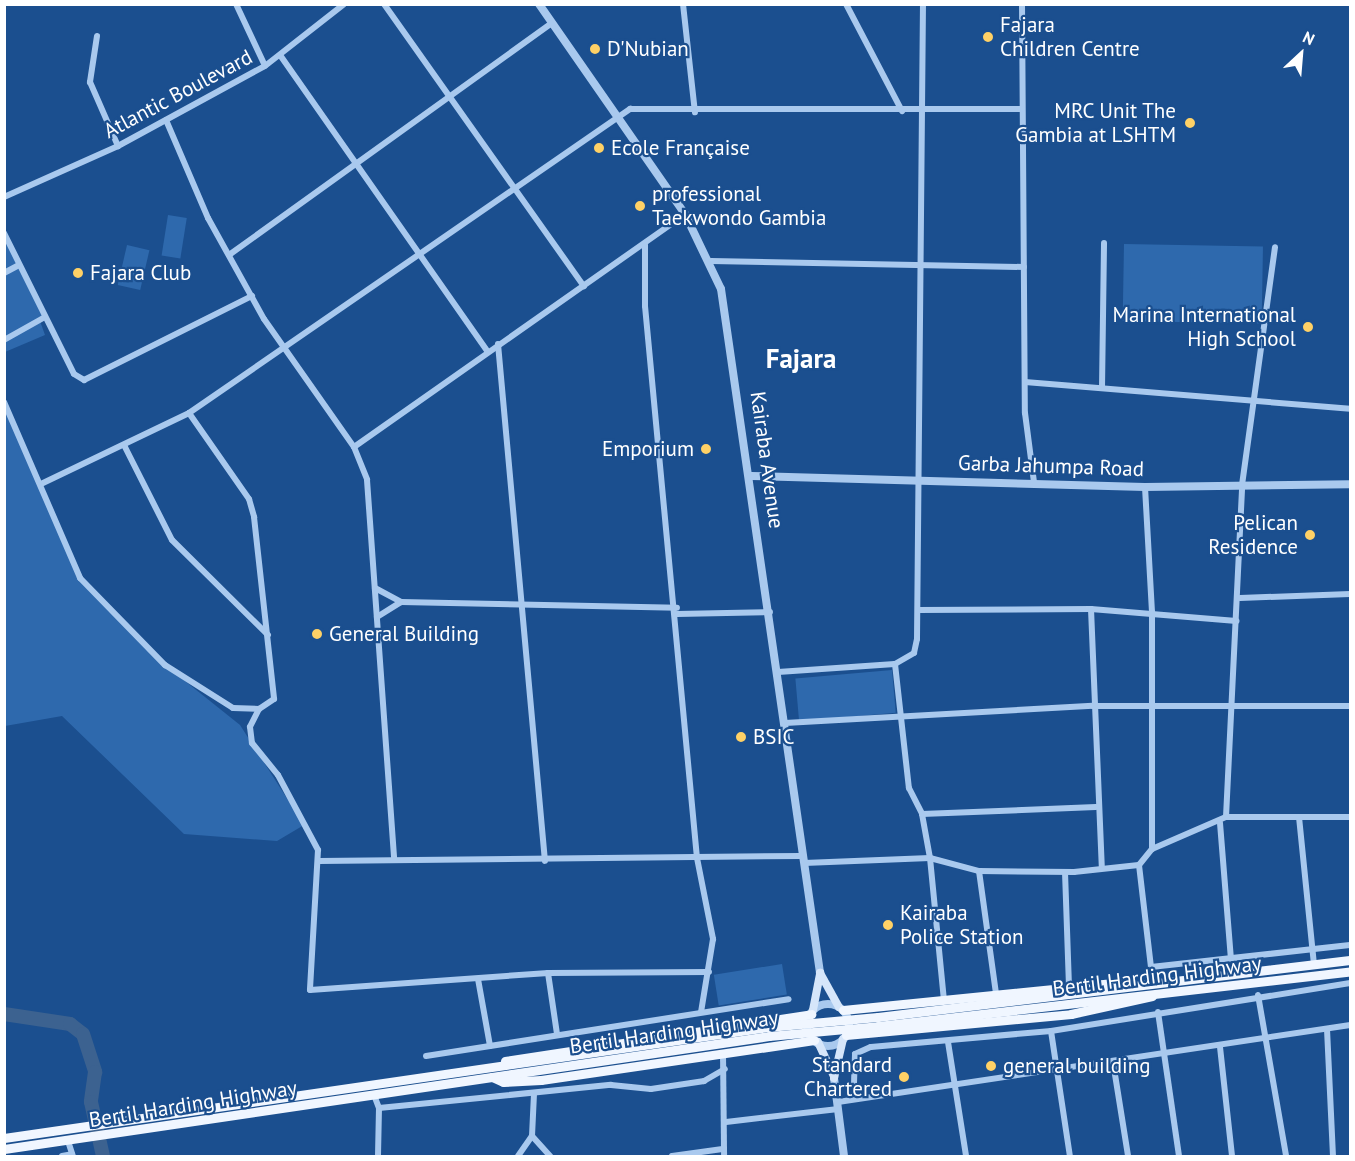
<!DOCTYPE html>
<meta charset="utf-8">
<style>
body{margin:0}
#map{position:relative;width:1355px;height:1161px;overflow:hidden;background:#1b4f8f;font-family:"PT Sans",sans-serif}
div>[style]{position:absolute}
.green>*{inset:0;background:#2e69ad;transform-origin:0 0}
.river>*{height:14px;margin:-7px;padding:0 7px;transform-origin:7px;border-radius:7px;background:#3c6290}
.minor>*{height:6px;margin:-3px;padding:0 3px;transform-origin:3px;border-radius:3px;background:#a9c9ee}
.tertiary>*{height:8px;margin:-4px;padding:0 4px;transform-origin:4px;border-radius:4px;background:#a9c9ee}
.tertiary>.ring{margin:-4px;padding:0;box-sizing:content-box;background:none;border:8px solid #a9c9ee;border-radius:50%}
.secondary>*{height:8px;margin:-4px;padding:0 4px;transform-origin:4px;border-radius:4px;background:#d6e6fa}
.primary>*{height:9px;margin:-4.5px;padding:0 4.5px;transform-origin:4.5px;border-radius:4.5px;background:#f0f6ff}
.primary-bridge>*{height:9px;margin:-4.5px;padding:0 4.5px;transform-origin:4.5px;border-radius:4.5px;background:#f0f6ff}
.dots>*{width:16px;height:16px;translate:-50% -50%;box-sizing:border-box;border:3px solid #1b4f8f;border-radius:50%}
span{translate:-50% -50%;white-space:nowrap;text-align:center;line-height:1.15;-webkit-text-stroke:4.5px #1b4f8f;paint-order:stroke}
.poi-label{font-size:21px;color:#fff}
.left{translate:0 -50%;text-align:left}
.right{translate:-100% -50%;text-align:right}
.street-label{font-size:21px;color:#fff}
.district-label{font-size:27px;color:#fff;font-weight:700}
.frame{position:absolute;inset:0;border:6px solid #fff;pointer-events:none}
.north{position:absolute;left:1271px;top:24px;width:60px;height:60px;-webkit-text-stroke:4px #1b4f8f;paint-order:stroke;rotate:26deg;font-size:16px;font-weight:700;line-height:24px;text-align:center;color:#fff}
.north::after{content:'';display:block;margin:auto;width:21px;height:27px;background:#fff;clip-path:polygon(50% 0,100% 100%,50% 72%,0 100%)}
</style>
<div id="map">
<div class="green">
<i style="left:168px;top:215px;width:19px;height:41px;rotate:9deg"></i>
<i style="clip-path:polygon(4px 233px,45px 317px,40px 321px,45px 335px,5px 352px)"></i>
<i style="left:1124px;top:244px;width:139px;height:77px;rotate:1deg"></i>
<i style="left:127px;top:245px;width:23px;height:41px;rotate:13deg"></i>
<i style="clip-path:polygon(4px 404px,80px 578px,165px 665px,240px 725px,304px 825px,277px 841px,184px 834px,62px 716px,5px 726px)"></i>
<i style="left:892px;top:670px;width:43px;height:97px;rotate:85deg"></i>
<i style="left:782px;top:964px;width:31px;height:69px;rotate:81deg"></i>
</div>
<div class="river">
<i style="left:4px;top:1014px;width:67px;rotate:8.6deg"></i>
<i style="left:70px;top:1024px;width:16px;rotate:38deg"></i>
<i style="left:83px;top:1034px;width:40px;rotate:72deg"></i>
<i style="left:95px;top:1072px;width:30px;rotate:98deg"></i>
<i style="left:91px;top:1102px;width:55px;rotate:77.5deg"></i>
</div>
<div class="minor">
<i style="left:236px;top:4px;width:68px;rotate:64.9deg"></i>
<i style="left:384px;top:4px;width:346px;rotate:54.7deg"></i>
<i style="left:683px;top:4px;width:109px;rotate:83.7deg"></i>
<i style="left:846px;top:4px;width:121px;rotate:62.4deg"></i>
<i style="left:1022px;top:4px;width:409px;rotate:89.6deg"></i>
<i style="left:1025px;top:413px;width:70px;rotate:82.6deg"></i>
<i style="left:97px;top:36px;width:47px;rotate:98.7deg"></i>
<i style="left:90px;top:82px;width:70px;rotate:66.4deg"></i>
<i style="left:280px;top:55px;width:361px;rotate:55deg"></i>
<i style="left:166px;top:120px;width:107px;rotate:66.8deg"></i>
<i style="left:208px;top:218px;width:115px;rotate:61deg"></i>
<i style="left:264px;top:319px;width:156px;rotate:54.9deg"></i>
<i style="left:354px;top:447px;width:35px;rotate:68deg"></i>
<i style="left:367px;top:480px;width:380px;rotate:85.9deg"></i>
<i style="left:4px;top:197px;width:125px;rotate:-24.1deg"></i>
<i style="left:118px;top:146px;width:167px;rotate:-28.6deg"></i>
<i style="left:265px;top:66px;width:100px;rotate:-38.1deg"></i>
<i style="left:4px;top:233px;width:157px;rotate:63.6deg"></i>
<i style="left:74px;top:374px;width:12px;rotate:31deg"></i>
<i style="left:84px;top:380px;width:188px;rotate:-26.6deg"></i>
<i style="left:645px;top:245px;width:61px;rotate:90deg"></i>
<i style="left:645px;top:306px;width:554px;rotate:84.62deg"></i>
<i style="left:697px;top:858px;width:83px;rotate:78.8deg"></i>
<i style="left:713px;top:939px;width:74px;rotate:99.3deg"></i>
<i style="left:229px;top:255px;width:398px;rotate:-35.7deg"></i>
<i style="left:711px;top:261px;width:313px;rotate:1.1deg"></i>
<i style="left:4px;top:273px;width:17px;rotate:-28deg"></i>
<i style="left:4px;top:340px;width:47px;rotate:-29.3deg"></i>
<i style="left:498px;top:344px;width:519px;rotate:84.81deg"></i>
<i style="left:1025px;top:382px;width:326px;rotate:4.7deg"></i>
<i style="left:1102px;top:388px;width:145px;rotate:-89.2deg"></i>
<i style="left:4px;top:402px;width:192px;rotate:66.6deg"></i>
<i style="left:80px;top:578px;width:122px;rotate:45.7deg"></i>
<i style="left:165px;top:665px;width:80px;rotate:32.3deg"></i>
<i style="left:233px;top:708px;width:26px;rotate:2deg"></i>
<i style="left:189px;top:413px;width:105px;rotate:55.1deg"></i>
<i style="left:249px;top:499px;width:19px;rotate:74deg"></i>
<i style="left:254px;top:517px;width:183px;rotate:83.7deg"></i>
<i style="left:274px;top:699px;width:18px;rotate:146deg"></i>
<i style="left:259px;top:709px;width:20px;rotate:117deg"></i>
<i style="left:250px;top:727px;width:16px;rotate:83deg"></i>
<i style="left:252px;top:743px;width:41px;rotate:50.9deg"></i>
<i style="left:278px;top:775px;width:85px;rotate:61.9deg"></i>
<i style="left:318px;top:850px;width:140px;rotate:93.3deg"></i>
<i style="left:310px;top:990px;width:239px;rotate:-4.1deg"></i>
<i style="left:548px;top:973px;width:161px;rotate:-0.4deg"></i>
<i style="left:124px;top:445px;width:106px;rotate:63.2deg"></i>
<i style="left:172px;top:540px;width:135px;rotate:44.7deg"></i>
<i style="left:354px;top:447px;width:405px;rotate:-35.1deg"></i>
<i style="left:43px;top:483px;width:162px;rotate:-25.6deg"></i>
<i style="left:189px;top:413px;width:536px;rotate:-34.58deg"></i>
<i style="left:630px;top:109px;width:392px"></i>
<i style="left:1145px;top:487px;width:125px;rotate:86.8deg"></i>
<i style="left:1152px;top:612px;width:237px;rotate:90deg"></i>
<i style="left:375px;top:588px;width:30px;rotate:28deg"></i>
<i style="left:401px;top:602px;width:276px;rotate:1.2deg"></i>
<i style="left:1240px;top:598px;width:110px;rotate:-2.1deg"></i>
<i style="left:1091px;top:609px;width:258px;rotate:87.6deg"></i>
<i style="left:918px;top:610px;width:173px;rotate:-0.3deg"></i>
<i style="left:1091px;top:609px;width:146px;rotate:4.7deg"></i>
<i style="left:677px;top:614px;width:93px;rotate:-1.2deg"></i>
<i style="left:377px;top:617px;width:28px;rotate:-32deg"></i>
<i style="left:895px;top:664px;width:125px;rotate:83.6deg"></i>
<i style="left:909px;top:788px;width:29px;rotate:63deg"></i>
<i style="left:922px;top:814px;width:45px;rotate:79.7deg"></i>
<i style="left:930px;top:858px;width:143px;rotate:84.4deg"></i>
<i style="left:778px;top:672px;width:117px;rotate:-3.9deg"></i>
<i style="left:895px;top:664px;width:22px;rotate:-30deg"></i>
<i style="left:914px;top:653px;width:14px;rotate:-78deg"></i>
<i style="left:917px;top:639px;width:635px;rotate:-89.46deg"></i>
<i style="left:785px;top:723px;width:308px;rotate:-3.2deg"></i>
<i style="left:1093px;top:706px;width:257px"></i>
<i style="left:922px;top:814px;width:174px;rotate:-2.3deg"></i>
<i style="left:1226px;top:817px;width:124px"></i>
<i style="left:1299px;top:817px;width:148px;rotate:84.2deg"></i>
<i style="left:1220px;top:823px;width:136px;rotate:85.4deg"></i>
<i style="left:319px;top:861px;width:483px;rotate:-0.6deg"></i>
<i style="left:804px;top:863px;width:126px;rotate:-2.3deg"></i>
<i style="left:930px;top:858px;width:51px;rotate:14.9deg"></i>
<i style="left:979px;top:871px;width:95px;rotate:0.6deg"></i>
<i style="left:1074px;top:872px;width:65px;rotate:-6.1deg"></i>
<i style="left:1139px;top:865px;width:21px;rotate:-51deg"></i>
<i style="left:1152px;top:849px;width:81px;rotate:-23.4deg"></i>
<i style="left:1226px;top:817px;width:332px;rotate:-87.2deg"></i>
<i style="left:1242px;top:485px;width:240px;rotate:-82.1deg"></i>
<i style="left:1139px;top:865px;width:103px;rotate:83.3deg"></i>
<i style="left:1151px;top:967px;width:200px;rotate:-6.3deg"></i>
<i style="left:979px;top:871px;width:123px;rotate:82.1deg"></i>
<i style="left:1065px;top:872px;width:113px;rotate:88deg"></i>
<i style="left:548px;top:973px;width:62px;rotate:81.6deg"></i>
<i style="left:478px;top:979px;width:68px;rotate:79.8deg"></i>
<i style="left:1258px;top:995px;width:163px;rotate:80.1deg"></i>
<i style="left:1158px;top:1012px;width:146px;rotate:81.7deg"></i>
<i style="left:1327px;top:1029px;width:127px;rotate:87.3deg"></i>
<i style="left:1051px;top:1031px;width:126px;rotate:81.4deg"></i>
<i style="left:948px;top:1042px;width:115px;rotate:81deg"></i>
<i style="left:1220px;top:1047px;width:110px;rotate:83.7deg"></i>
<i style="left:723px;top:1053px;width:103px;rotate:89.4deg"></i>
<i style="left:426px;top:1056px;width:367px;rotate:-8.9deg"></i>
<i style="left:1113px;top:1062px;width:95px;rotate:80.9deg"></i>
<i style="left:854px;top:1083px;width:29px;rotate:-88deg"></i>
<i style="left:855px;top:1054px;width:17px;rotate:-24deg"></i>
<i style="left:871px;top:1047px;width:181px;rotate:-5.1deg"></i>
<i style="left:1051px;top:1031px;width:303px;rotate:-9.1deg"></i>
<i style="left:374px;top:1095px;width:14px;rotate:69deg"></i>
<i style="left:379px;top:1108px;width:48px;rotate:91.2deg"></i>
<i style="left:838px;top:1102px;width:518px;rotate:-8.55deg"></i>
<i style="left:379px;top:1108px;width:233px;rotate:-5.7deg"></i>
<i style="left:611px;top:1085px;width:40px;rotate:5.7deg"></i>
<i style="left:651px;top:1089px;width:54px;rotate:-8.6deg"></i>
<i style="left:704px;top:1081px;width:24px;rotate:-30deg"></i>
<i style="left:726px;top:1122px;width:113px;rotate:-6.6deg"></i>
<i style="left:532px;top:1136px;width:27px;rotate:48deg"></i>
<i style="left:68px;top:1141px;width:16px;rotate:72deg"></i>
<i style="left:62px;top:1156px;width:10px;rotate:-11deg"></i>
<i style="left:518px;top:1156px;width:24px;rotate:-55deg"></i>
<i style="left:532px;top:1136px;width:42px;rotate:-87.3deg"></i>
<i style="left:672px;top:1156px;width:51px;rotate:-7.8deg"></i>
</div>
<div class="tertiary">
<i style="left:539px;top:4px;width:256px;rotate:55.2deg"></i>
<i style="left:685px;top:214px;width:83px;rotate:64.4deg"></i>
<i style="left:721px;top:289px;width:691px;rotate:81.76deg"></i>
<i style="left:751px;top:476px;width:394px;rotate:1.6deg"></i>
<i style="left:1145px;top:487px;width:205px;rotate:-0.8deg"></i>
<i class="ring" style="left:807px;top:1004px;width:34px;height:34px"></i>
<i style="left:834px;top:1078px;width:79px;rotate:82.7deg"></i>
</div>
<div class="secondary">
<i style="left:820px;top:973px;width:39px;rotate:61deg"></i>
<i style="left:813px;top:1010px;width:38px;rotate:-79deg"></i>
<i style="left:818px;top:1042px;width:38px;rotate:65deg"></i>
<i style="left:834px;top:1078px;width:40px;rotate:-77deg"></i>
</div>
<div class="primary">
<i style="left:843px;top:1010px;width:289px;rotate:-5.7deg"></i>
<i style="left:878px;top:1017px;width:475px;rotate:-6.9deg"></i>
<i style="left:878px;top:1026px;width:475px;rotate:-6.6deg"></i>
<i style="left:846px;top:1035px;width:226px;rotate:-5.3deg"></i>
<i style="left:1071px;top:1014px;width:83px;rotate:-12.5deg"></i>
<i style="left:505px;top:1061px;width:310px;rotate:-8.7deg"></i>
<i style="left:492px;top:1077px;width:12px;rotate:24deg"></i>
<i style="left:503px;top:1082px;width:38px;rotate:-3deg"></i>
<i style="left:541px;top:1080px;width:276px;rotate:-8.3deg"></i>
<i style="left:4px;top:1138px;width:772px;rotate:-8.27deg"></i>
<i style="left:4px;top:1149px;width:773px;rotate:-8.4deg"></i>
</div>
<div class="primary-bridge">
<i style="left:768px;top:1027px;width:110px;rotate:-5.2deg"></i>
<i style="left:769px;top:1036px;width:109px;rotate:-5.2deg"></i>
</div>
<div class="dots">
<i style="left:988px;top:37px;background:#ffd166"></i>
<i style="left:595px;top:49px;background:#ffd166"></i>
<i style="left:1190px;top:123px;background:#ffd166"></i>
<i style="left:599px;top:148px;background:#ffd166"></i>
<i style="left:640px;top:206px;background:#ffd166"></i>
<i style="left:78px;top:273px;background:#ffd166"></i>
<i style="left:1308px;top:327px;background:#ffd166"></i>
<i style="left:706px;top:449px;background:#ffd166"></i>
<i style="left:1310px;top:535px;background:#ffd166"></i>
<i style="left:317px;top:634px;background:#ffd166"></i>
<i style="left:741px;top:737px;background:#ffd166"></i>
<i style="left:888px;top:925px;background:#ffd166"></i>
<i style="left:991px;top:1066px;background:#ffd166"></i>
<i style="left:904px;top:1077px;background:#ffd166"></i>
</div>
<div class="poi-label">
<span class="left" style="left:1000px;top:37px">Fajara<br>Children Centre</span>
<span class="left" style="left:607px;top:49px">D'Nubian</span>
<span class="right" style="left:1176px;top:123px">MRC Unit The<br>Gambia at LSHTM</span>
<span class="left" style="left:611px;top:148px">Ecole Française</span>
<span class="left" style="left:652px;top:206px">professional<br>Taekwondo Gambia</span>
<span class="left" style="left:90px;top:273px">Fajara Club</span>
<span class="right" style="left:1296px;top:327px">Marina International<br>High School</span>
<span class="right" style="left:694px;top:449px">Emporium</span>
<span class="right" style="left:1298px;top:535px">Pelican<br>Residence</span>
<span class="left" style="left:329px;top:634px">General Building</span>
<span class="left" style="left:753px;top:737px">BSIC</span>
<span class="left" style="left:900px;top:925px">Kairaba<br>Police Station</span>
<span class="right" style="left:892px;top:1077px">Standard<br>Chartered</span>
<span class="left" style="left:1003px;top:1066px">general building</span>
</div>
<div class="street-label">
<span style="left:178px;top:94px;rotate:-28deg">Atlantic Boulevard</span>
<span style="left:767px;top:460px;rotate:82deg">Kairaba Avenue</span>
<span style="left:1051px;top:466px;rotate:2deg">Garba Jahumpa Road</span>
<span style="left:1157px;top:976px;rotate:-7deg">Bertil Harding Highway</span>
<span style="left:674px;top:1032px;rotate:-8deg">Bertil Harding Highway</span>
<span style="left:193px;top:1104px;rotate:-9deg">Bertil Harding Highway</span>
</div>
<div class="district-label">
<span style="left:801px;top:359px">Fajara</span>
</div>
<div class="frame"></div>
<div class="north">N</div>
</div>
